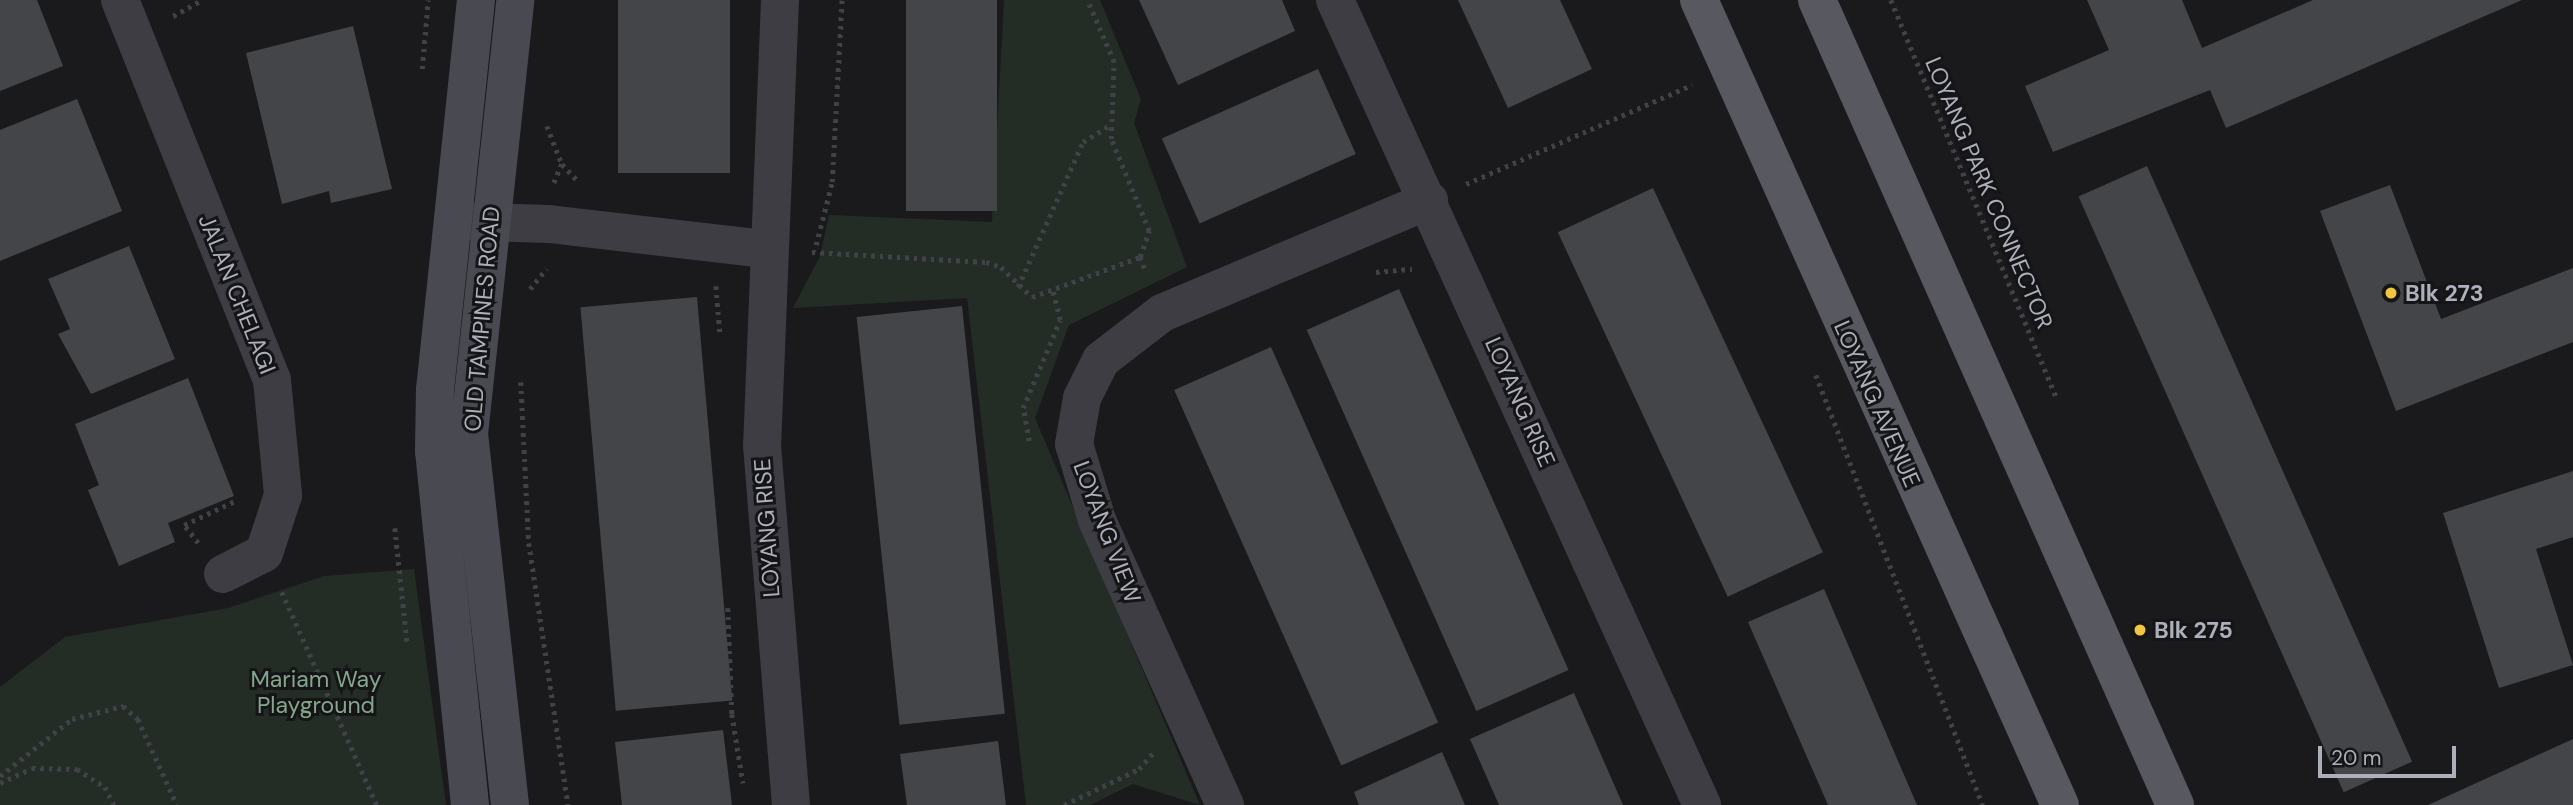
<!DOCTYPE html>
<style>
body{margin:0}
#map{position:relative;width:2573px;height:805px;overflow:hidden;background:#1a1a1c;font-family:"DM Sans",sans-serif}
div>[style]{position:absolute}
.green>*{inset:0;background:#242c26}
.building>*{inset:0;background:#444549;transform-origin:0 0}
.path>*{height:4.5px;margin-top:-2.25px;transform-origin:0;background:repeating-linear-gradient(90deg,#414248 0 3.5px,transparent 0 8.5px)}
.street>*{height:38px;margin:-19px;padding:0 19px;transform-origin:19px;border-radius:19px;background:#3d3d43}
.secondary>*{height:38px;margin:-19px;padding:0 19px;transform-origin:19px;border-radius:19px;background:#494a51}
.primary>*{height:38px;margin:-19px;padding:0 19px;transform-origin:19px;border-radius:19px;background:#575860}
.dots>*{width:19px;height:19px;translate:-50% -50%;box-sizing:border-box;border:4px solid #151517;border-radius:50%}
span{translate:-50% -50%;white-space:nowrap;text-align:center;line-height:1.15;-webkit-text-stroke:6px #151517;paint-order:stroke}
.street-label{font-size:23px;color:#adb0bb}
.poi-label{font-size:23px;color:#adb0bb;font-weight:700}
.left{translate:0 -50%;text-align:left}
.park-label{font-size:23px;color:#84a68a}
.scale{position:absolute;left:2318px;top:746px;width:138px;height:32px;box-sizing:border-box;border:4px solid #adb0bb;border-top:0;padding-left:9px;font-size:21px;line-height:24px;white-space:nowrap;color:#adb0bb;-webkit-text-stroke:5px #151517;paint-order:stroke}
</style>
<div id="map">
<div class="green">
<i style="clip-path:polygon(1004px 0,1100px 0,1141px 99px,1134px 123px,1187px 267px,1069px 325px,1035px 418px,1200px 805px,1133px 784px,1090px 805px,1026px 805px,967px 298px,793px 308px,820px 256px,829px 215px,992px 222px)"></i>
<i style="clip-path:polygon(414px 569px,446px 805px,0 805px,0 687px,65px 637px,228px 608px,324px 576px)"></i>
</div>
<div class="building">
<i style="clip-path:polygon(0 0,37px 0,63px 66px,0 91px)"></i>
<i style="left:618px;top:0;width:112px;height:173px"></i>
<i style="left:906px;top:0;width:91px;height:211px"></i>
<i style="clip-path:polygon(1139px 0,1282px 0,1295px 31px,1178px 85px)"></i>
<i style="clip-path:polygon(1458px 0,1560px 0,1592px 69px,1508px 108px)"></i>
<i style="clip-path:polygon(2087px 0,2182px 0,2202px 48px,2313px 0,2522px 0,2226px 128px,2210px 90px,2053px 152px,2025px 86px,2109px 50px)"></i>
<i style="clip-path:polygon(353px 26px,392px 189px,331px 203px,329px 191px,282px 204px,246px 53px)"></i>
<i style="left:1318px;top:69px;width:93px;height:171px;rotate:66deg"></i>
<i style="clip-path:polygon(77px 99px,122px 211px,0 261px,0 130px)"></i>
<i style="left:2147px;top:166px;width:652px;height:75px;rotate:66deg"></i>
<i style="clip-path:polygon(2390px 185px,2441px 319px,2573px 268px,2573px 342px,2396px 411px,2320px 211px)"></i>
<i style="left:1653px;top:188px;width:402px;height:105px;rotate:65deg"></i>
<i style="clip-path:polygon(129px 246px,175px 359px,91px 394px,58px 334px,70px 329px,48px 279px)"></i>
<i style="left:1399px;top:289px;width:417px;height:101px;rotate:66deg"></i>
<i style="left:697px;top:297px;width:405px;height:117px;rotate:85deg"></i>
<i style="left:962px;top:306px;width:410px;height:106px;rotate:84deg"></i>
<i style="left:1271px;top:347px;width:411px;height:106px;rotate:66deg"></i>
<i style="clip-path:polygon(188px 378px,234px 496px,168px 523px,175px 542px,119px 566px,88px 490px,99px 485px,75px 424px)"></i>
<i style="clip-path:polygon(2573px 471px,2573px 537px,2536px 549px,2573px 665px,2499px 688px,2443px 513px)"></i>
<i style="clip-path:polygon(1824px 589px,1889px 740px,1917px 805px,1828px 805px,1748px 622px)"></i>
<i style="clip-path:polygon(1574px 693px,1623px 805px,1499px 805px,1470px 739px)"></i>
<i style="clip-path:polygon(723px 730px,732px 805px,622px 805px,615px 742px)"></i>
<i style="clip-path:polygon(2573px 739px,2573px 805px,2428px 805px)"></i>
<i style="clip-path:polygon(998px 741px,1006px 805px,907px 805px,900px 754px)"></i>
<i style="clip-path:polygon(1442px 752px,1465px 805px,1359px 805px,1354px 792px)"></i>
</div>
<div class="path">
<i style="left:1891px;top:0;width:431px;rotate:67.4deg"></i>
<i style="left:173px;top:16px;width:33px;rotate:-29deg"></i>
<i style="left:422px;top:69px;width:69px;rotate:-85deg"></i>
<i style="left:547px;top:126px;width:41px;rotate:68.5deg"></i>
<i style="left:562px;top:164px;width:21px;rotate:113deg"></i>
<i style="left:562px;top:164px;width:23px;rotate:47deg"></i>
<i style="left:1466px;top:184px;width:247px;rotate:-23.7deg"></i>
<i style="left:816px;top:245px;width:65px;rotate:-75.7deg"></i>
<i style="left:832px;top:182px;width:182px;rotate:-86.9deg"></i>
<i style="left:812px;top:252px;width:174px;rotate:3.3deg"></i>
<i style="left:986px;top:262px;width:16px;rotate:18deg"></i>
<i style="left:1001px;top:267px;width:43px;rotate:44.1deg"></i>
<i style="left:1032px;top:297px;width:115px;rotate:-20.3deg"></i>
<i style="left:1140px;top:257px;width:28px;rotate:-71deg"></i>
<i style="left:1149px;top:231px;width:100px;rotate:-112.4deg"></i>
<i style="left:1111px;top:139px;width:77px;rotate:-87.8deg"></i>
<i style="left:1114px;top:62px;width:68px;rotate:-113.5deg"></i>
<i style="left:1140px;top:257px;width:16px;rotate:68deg"></i>
<i style="left:1376px;top:272px;width:36px;rotate:-5deg"></i>
<i style="left:716px;top:286px;width:47px;rotate:85.1deg"></i>
<i style="left:1018px;top:287px;width:159px;rotate:-65.9deg"></i>
<i style="left:1083px;top:142px;width:31px;rotate:-32deg"></i>
<i style="left:530px;top:289px;width:26px;rotate:-51deg"></i>
<i style="left:1816px;top:375px;width:461px;rotate:68.8deg"></i>
<i style="left:521px;top:382px;width:161px;rotate:87.2deg"></i>
<i style="left:529px;top:543px;width:265px;rotate:81.5deg"></i>
<i style="left:1029px;top:441px;width:34px;rotate:-100deg"></i>
<i style="left:1023px;top:408px;width:95px;rotate:-67.2deg"></i>
<i style="left:1060px;top:320px;width:29px;rotate:-104deg"></i>
<i style="left:395px;top:528px;width:114px;rotate:83.9deg"></i>
<i style="left:198px;top:543px;width:23px;rotate:-128deg"></i>
<i style="left:184px;top:525px;width:56px;rotate:-25.2deg"></i>
<i style="left:282px;top:592px;width:233px;rotate:66deg"></i>
<i style="left:728px;top:608px;width:106px;rotate:87.8deg"></i>
<i style="left:732px;top:714px;width:70px;rotate:80.9deg"></i>
<i style="left:0;top:776px;width:92px;rotate:-38.4deg"></i>
<i style="left:72px;top:719px;width:53px;rotate:-14.3deg"></i>
<i style="left:123px;top:706px;width:20px;rotate:41deg"></i>
<i style="left:138px;top:719px;width:94px;rotate:65.6deg"></i>
<i style="left:0;top:783px;width:35px;rotate:-25deg"></i>
<i style="left:32px;top:768px;width:45px;rotate:1.3deg"></i>
<i style="left:77px;top:769px;width:33px;rotate:33deg"></i>
<i style="left:105px;top:787px;width:20px;rotate:63deg"></i>
<i style="left:1064px;top:805px;width:83px;rotate:-25.6deg"></i>
<i style="left:1139px;top:769px;width:21px;rotate:-49deg"></i>
</div>
<div class="street">
<i style="left:120px;top:0;width:409px;rotate:68.2deg"></i>
<i style="left:272px;top:380px;width:116px;rotate:84.5deg"></i>
<i style="left:283px;top:495px;width:61px;rotate:108.1deg"></i>
<i style="left:264px;top:553px;width:46px;rotate:152.9deg"></i>
<i style="left:780px;top:0;width:445px;rotate:92.3deg"></i>
<i style="left:762px;top:445px;width:361px;rotate:85.4deg"></i>
<i style="left:1335px;top:0;width:885px;rotate:65.49deg"></i>
<i style="left:458px;top:221px;width:91px;rotate:1.9deg"></i>
<i style="left:549px;top:224px;width:218px;rotate:6.6deg"></i>
<i style="left:1225px;top:805px;width:312px;rotate:-114.2deg"></i>
<i style="left:1097px;top:520px;width:79px;rotate:-106.8deg"></i>
<i style="left:1074px;top:444px;width:47px;rotate:-80.1deg"></i>
<i style="left:1082px;top:398px;width:42px;rotate:-63.4deg"></i>
<i style="left:1101px;top:360px;width:77px;rotate:-37.6deg"></i>
<i style="left:1162px;top:313px;width:290px;rotate:-22.9deg"></i>
</div>
<div class="secondary">
<i style="left:470px;top:805px;width:356px;rotate:-95.8deg"></i>
<i style="left:434px;top:451px;width:61px;rotate:-89.1deg"></i>
<i style="left:435px;top:390px;width:392px;rotate:-84deg"></i>
<i style="left:510px;top:805px;width:373px;rotate:-96.3deg"></i>
<i style="left:469px;top:434px;width:436px;rotate:-83.9deg"></i>
</div>
<div class="primary">
<i style="left:1699px;top:0;width:882px;rotate:65.85deg"></i>
<i style="left:1817px;top:0;width:881px;rotate:66.02deg"></i>
</div>
<div class="dots">
<i style="left:2391px;top:293px;background:#f0c73e"></i>
<i style="left:2140px;top:630px;background:#f0c73e"></i>
</div>
<div class="street-label">
<span style="left:1989px;top:193px;rotate:67deg">LOYANG PARK CONNECTOR</span>
<span style="left:237px;top:294px;rotate:68deg">JALAN CHELAGI</span>
<span style="left:482px;top:319px;rotate:-85deg">OLD TAMPINES ROAD</span>
<span style="left:1520px;top:402px;rotate:66deg">LOYANG RISE</span>
<span style="left:1877px;top:404px;rotate:66deg">LOYANG AVENUE</span>
<span style="left:767px;top:528px;rotate:-94deg">LOYANG RISE</span>
<span style="left:1107px;top:532px;rotate:69deg">LOYANG VIEW</span>
</div>
<div class="poi-label">
<span class="left" style="left:2405px;top:293px">Blk 273</span>
<span class="left" style="left:2154px;top:630px">Blk 275</span>
</div>
<div class="park-label">
<span style="left:316px;top:692px">Mariam Way<br>Playground</span>
</div>
<div class="scale">20 m</div>
</div>
